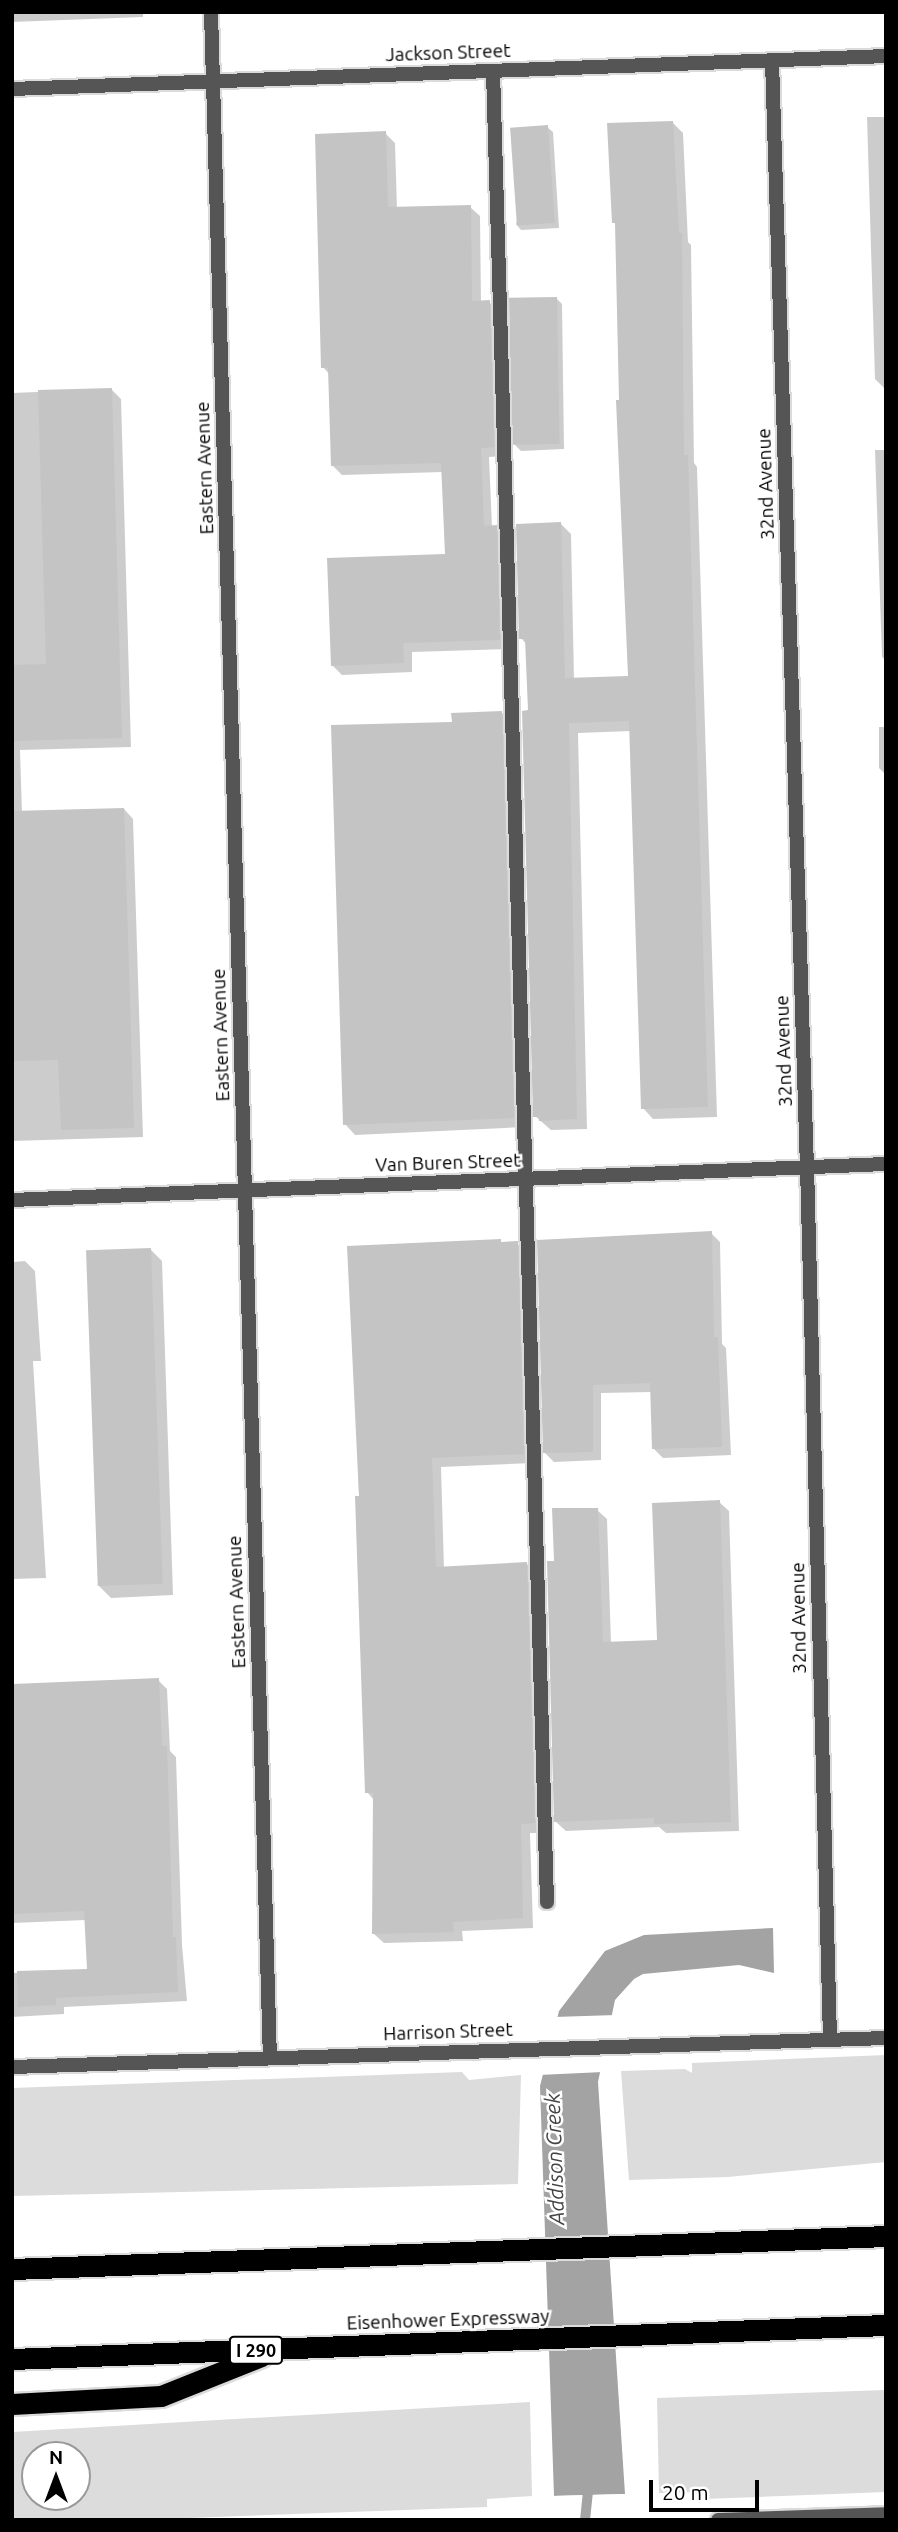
<!DOCTYPE html>
<style>
body{margin:0}
#map{position:relative;width:898px;height:2532px;overflow:hidden;background:#fff;font-family:Ubuntu,sans-serif}
div>[style]{position:absolute}
.green>*{inset:0;background:#dcdcdc}
.water>*{inset:0;background:#a3a3a3}
.pier>*{inset:0;background:#fff}
.shadow>*{inset:0;background:#0003}
.stream>*{height:10px;margin:-5px;padding:0 5px;transform-origin:5px;border-radius:5px;background:#a3a3a3}
.building>*{inset:0;background:#c4c4c4;transform-origin:0 0}
.roads{filter:drop-shadow(2px 0 #dbdbdb) drop-shadow(-2px 0 #dbdbdb) drop-shadow(0 2px #dbdbdb) drop-shadow(0 -2px #dbdbdb)}
.service>*{height:14px;margin:-7px;padding:0 7px;transform-origin:7px;border-radius:7px;background:#555}
.minor>*{height:14px;margin:-7px;padding:0 7px;transform-origin:7px;border-radius:7px;background:#555}
.tertiary>*{height:14px;margin:-7px;padding:0 7px;transform-origin:7px;border-radius:7px;background:#555}
.motorway>*{height:21px;margin:-10.5px;padding:0 10.5px;transform-origin:10.5px;border-radius:10.5px;background:#000}
span{translate:-50% -50%;white-space:nowrap;text-align:center;line-height:1.15;-webkit-text-stroke:5px #fff;paint-order:stroke}
.shield-label span{padding:2px 5px;background:#fff;border:2px solid;border-radius:5px;-webkit-text-stroke-width:0}
.shield-label{font-size:18px;color:#000;font-weight:700}
.street-label{font-size:19px;color:#000}
.water-label{font-size:21px;color:#444;font-style:italic}
.frame{position:absolute;inset:0;border:14px solid #000;pointer-events:none}
.north{position:absolute;left:21px;top:2441px;width:70px;height:70px;box-sizing:border-box;background:#fff;border:2px solid #999;border-radius:50%;rotate:0deg;font-size:19px;font-weight:700;line-height:28px;text-align:center;color:#000}
.north::after{content:'';display:block;margin:auto;width:24px;height:32px;background:#000;clip-path:polygon(50% 0,100% 100%,50% 72%,0 100%)}
.scale{position:absolute;left:649px;top:2480px;width:110px;height:32px;box-sizing:border-box;border:4px solid #000;border-top:0;padding-left:9px;font-size:21px;line-height:24px;white-space:nowrap;color:#000;-webkit-text-stroke:5px #fff;paint-order:stroke}
</style>
<div id="map">
<div class="green">
<i style="clip-path:polygon(886px 2055px,886px 2162px,728px 2177px,629px 2180px,621px 2071px,685px 2069px,692px 2073px,692px 2063px)"></i>
<i style="clip-path:polygon(462px 2072px,469px 2080px,521px 2075px,518px 2184px,12px 2196px,12px 2088px)"></i>
<i style="clip-path:polygon(886px 2390px,886px 2492px,705px 2499px,704px 2492px,659px 2493px,657px 2398px)"></i>
<i style="clip-path:polygon(evenodd,530px 2402px,532px 2496px,487px 2499px,487px 2507px,133px 2520px,12px 2520px,12px 2432px,530px 2402px,35px 2455px,77px 2455px,77px 2497px,35px 2497px,35px 2455px)"></i>
</div>
<div class="water">
<i style="clip-path:polygon(773px 1928px,774px 1973px,739px 1965px,643px 1974px,634px 1979px,615px 2000px,598px 2082px,625px 2494px,554px 2496px,540px 2086px,559px 2011px,605px 1951px,644px 1935px)"></i>
</div>
<div class="pier">
<i style="clip-path:polygon(616px 2015px,603px 2072px,539px 2075px,554px 2017px)"></i>
<i style="clip-path:polygon(625px 2494px,628px 2494px,625px 2498px,554px 2500px,550px 2496px)"></i>
</div>
<div class="shadow">
<i style="clip-path:polygon(12px 12px,143px 12px,143px 17px,12px 22px)"></i>
<i style="clip-path:polygon(867px 117px,886px 117px,886px 390px,875px 379px)"></i>
<i style="clip-path:polygon(673px 123px,683px 133px,688px 242px,691px 245px,694px 463px,697px 467px,717px 1117px,653px 1119px,643px 1108px,631px 731px,578px 733px,587px 1129px,551px 1130px,535px 1116px,530px 712px,527px 645px,521px 638px,561px 524px,571px 534px,574px 680px,630px 678px,617px 225px,614px 222px)"></i>
<i style="clip-path:polygon(547px 127px,553px 132px,559px 228px,521px 230px,516px 224px)"></i>
<i style="clip-path:polygon(385px 133px,395px 143px,397px 209px,470px 207px,480px 216px,481px 303px,489px 302px,499px 312px,503px 456px,489px 457px,492px 527px,506px 537px,509px 649px,412px 652px,412px 672px,342px 675px,332px 665px,446px 555px,443px 472px,342px 475px,333px 466px,330px 375px,323px 367px)"></i>
<i style="clip-path:polygon(557px 299px,562px 304px,564px 449px,521px 451px,515px 445px)"></i>
<i style="clip-path:polygon(111px 389px,121px 399px,131px 747px,20px 750px,22px 813px,124px 809px,133px 819px,143px 1137px,12px 1141px,12px 393px)"></i>
<i style="clip-path:polygon(875px 450px,886px 450px,886px 660px,882px 657px)"></i>
<i style="clip-path:polygon(502px 713px,512px 723px,524px 1127px,355px 1135px,345px 1124px,454px 724px)"></i>
<i style="clip-path:polygon(879px 727px,886px 727px,886px 805px,884px 773px,879px 768px)"></i>
<i style="clip-path:polygon(711px 1233px,720px 1242px,722px 1344px,726px 1348px,731px 1455px,663px 1458px,654px 1449px,652px 1392px,601px 1393px,601px 1460px,554px 1462px,545px 1453px,539px 1242px)"></i>
<i style="clip-path:polygon(500px 1241px,503px 1244px,517px 1243px,527px 1253px,533px 1463px,441px 1467px,444px 1568px,527px 1564px,536px 1574px,544px 1833px,530px 1833px,533px 1928px,462px 1931px,463px 1941px,384px 1943px,374px 1934px,374px 1800px,367px 1792px,357px 1420px,349px 1247px)"></i>
<i style="clip-path:polygon(151px 1250px,162px 1261px,173px 1595px,111px 1598px,99px 1586px)"></i>
<i style="clip-path:polygon(25px 1261px,35px 1271px,41px 1361px,33px 1361px,46px 1578px,12px 1579px,12px 1262px)"></i>
<i style="clip-path:polygon(719px 1502px,729px 1511px,739px 1831px,666px 1833px,659px 1827px,566px 1831px,556px 1822px,597px 1510px,607px 1519px,611px 1643px,658px 1642px)"></i>
<i style="clip-path:polygon(158px 1680px,167px 1689px,170px 1751px,176px 1757px,182px 1945px,187px 2001px,64px 2007px,64px 2014px,12px 2017px,12px 1973px,89px 1970px,86px 1920px,12px 1923px,12px 1685px)"></i>
</div>
<div class="stream">
<i style="left:585px;top:2520px;width:38px;rotate:-84deg"></i>
</div>
<div class="building">
<i style="clip-path:polygon(673px 121px,679px 233px,682px 233px,684px 455px,688px 455px,708px 1107px,641px 1109px,629px 721px,569px 723px,577px 1119px,539px 1121px,539px 1117px,533px 1117px,522px 711px,528px 710px,525px 639px,519px 639px,516px 524px,561px 522px,565px 678px,628px 676px,616px 400px,619px 400px,615px 223px,612px 223px,607px 123px)"></i>
<i style="left:548px;top:125px;width:98px;height:38px;rotate:86deg"></i>
<i style="clip-path:polygon(386px 131px,388px 207px,471px 205px,472px 301px,490px 300px,494px 447px,481px 448px,484px 526px,497px 525px,500px 640px,403px 643px,404px 663px,331px 666px,327px 558px,445px 554px,441px 463px,331px 466px,328px 368px,321px 368px,315px 134px)"></i>
<i style="left:557px;top:297px;width:147px;height:48px;rotate:89deg"></i>
<i style="clip-path:polygon(112px 388px,122px 738px,12px 741px,12px 665px,46px 664px,38px 390px)"></i>
<i style="clip-path:polygon(502px 711px,514px 1118px,343px 1125px,331px 725px,452px 722px,451px 713px)"></i>
<i style="clip-path:polygon(124px 808px,134px 1128px,61px 1130px,58px 1060px,12px 1061px,12px 811px)"></i>
<i style="clip-path:polygon(712px 1231px,714px 1337px,718px 1337px,722px 1447px,652px 1449px,650px 1383px,593px 1385px,593px 1452px,543px 1453px,537px 1240px)"></i>
<i style="clip-path:polygon(501px 1239px,501px 1242px,518px 1241px,524px 1454px,432px 1458px,436px 1567px,527px 1562px,535px 1823px,521px 1824px,523px 1918px,453px 1922px,454px 1932px,372px 1934px,373px 1793px,365px 1793px,355px 1496px,359px 1496px,347px 1246px)"></i>
<i style="left:151px;top:1248px;width:336px;height:65px;rotate:88deg"></i>
<i style="clip-path:polygon(720px 1500px,731px 1822px,654px 1824px,654px 1818px,554px 1822px,547px 1561px,554px 1561px,552px 1508px,598px 1508px,603px 1642px,657px 1640px,652px 1503px)"></i>
<i style="clip-path:polygon(159px 1678px,162px 1746px,167px 1746px,173px 1937px,176px 1937px,178px 1992px,56px 1998px,56px 2005px,18px 2007px,17px 1971px,87px 1969px,84px 1911px,13px 1914px,12px 1684px)"></i>
</div>
<div class="roads">
<div class="service">
<i style="left:493px;top:71px;width:1832px;rotate:88.31deg"></i>
</div>
<div class="minor">
<i style="left:211px;top:12px;width:2046px;rotate:88.35deg"></i>
<i style="left:772px;top:61px;width:1106px;rotate:88.19deg"></i>
<i style="left:807px;top:1166px;width:874px;rotate:88.49deg"></i>
<i style="left:12px;top:89px;width:875px;rotate:-2.16deg"></i>
<i style="left:12px;top:1200px;width:875px;rotate:-2.36deg"></i>
</div>
<div class="tertiary">
<i style="left:12px;top:2067px;width:874px;rotate:-1.9deg"></i>
<i style="left:718px;top:2520px;width:168px;rotate:-2deg"></i>
</div>
<div class="motorway">
<i style="left:12px;top:2269px;width:875px;rotate:-2.16deg"></i>
<i style="left:12px;top:2359px;width:875px;rotate:-2.23deg"></i>
<i style="left:12px;top:2404px;width:149px;rotate:-3.1deg"></i>
<i style="left:161px;top:2396px;width:108px;rotate:-21.8deg"></i>
</div>
</div>
<div class="shield-label">
<span style="left:256px;top:2350px">I 290</span>
</div>
<div class="street-label">
<span style="left:448px;top:53px;rotate:-2deg">Jackson Street</span>
<span style="left:205px;top:468px;rotate:-92deg">Eastern Avenue</span>
<span style="left:766px;top:484px;rotate:-92deg">32nd Avenue</span>
<span style="left:221px;top:1035px;rotate:-92deg">Eastern Avenue</span>
<span style="left:784px;top:1051px;rotate:-92deg">32nd Avenue</span>
<span style="left:448px;top:1163px;rotate:-2deg">Van Buren Street</span>
<span style="left:237px;top:1602px;rotate:-92deg">Eastern Avenue</span>
<span style="left:799px;top:1618px;rotate:-91deg">32nd Avenue</span>
<span style="left:448px;top:2032px;rotate:-2deg">Harrison Street</span>
<span style="left:448px;top:2320px;rotate:-2deg">Eisenhower Expressway</span>
</div>
<div class="water-label">
<span style="left:554px;top:2159px;rotate:-92deg">Addison Creek</span>
</div>
<div class="frame"></div>
<div class="north">N</div>
<div class="scale">20 m</div>
</div>
